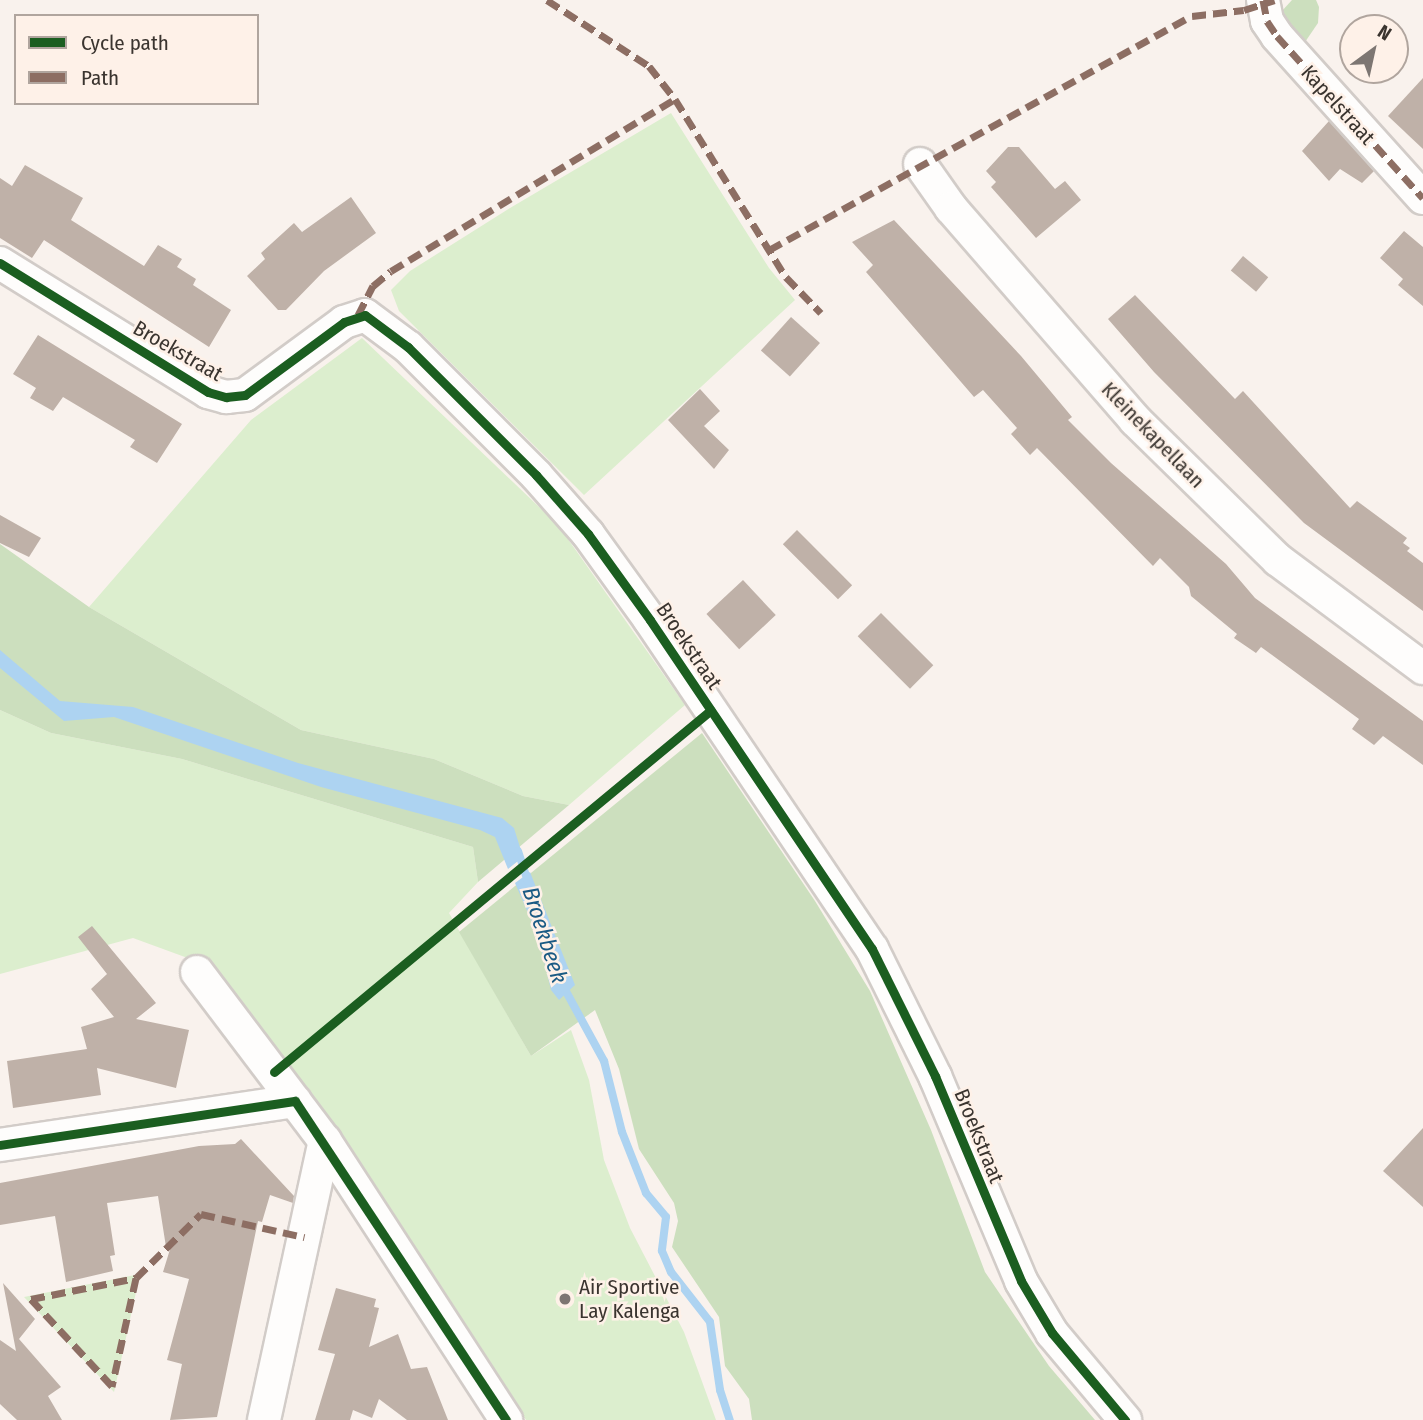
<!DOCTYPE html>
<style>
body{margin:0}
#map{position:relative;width:1423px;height:1420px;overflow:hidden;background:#f9f2ed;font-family:"Fira Sans Condensed",sans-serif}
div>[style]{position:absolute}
.green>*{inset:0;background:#dceece}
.forest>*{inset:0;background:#ccdfbe}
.water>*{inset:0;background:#add3f1}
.stream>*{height:8px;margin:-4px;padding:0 4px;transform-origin:4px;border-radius:4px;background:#add3f1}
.building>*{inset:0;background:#bfb1a8;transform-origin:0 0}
.roads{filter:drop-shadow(2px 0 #d2ccc8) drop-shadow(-2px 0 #d2ccc8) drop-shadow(0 2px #d2ccc8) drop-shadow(0 -2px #d2ccc8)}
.minor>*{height:32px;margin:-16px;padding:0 16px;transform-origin:16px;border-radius:16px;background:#fefdfc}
.quiet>*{height:7px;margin-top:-3.5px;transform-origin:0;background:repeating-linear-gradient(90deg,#8d6e63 0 14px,transparent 0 21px)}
.cycleway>*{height:9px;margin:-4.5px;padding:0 4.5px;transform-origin:4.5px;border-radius:4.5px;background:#1b5e20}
.dots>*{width:19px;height:19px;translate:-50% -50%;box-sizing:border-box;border:4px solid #fef1e8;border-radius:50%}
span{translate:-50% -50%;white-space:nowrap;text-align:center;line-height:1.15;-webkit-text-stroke:5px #fef1e8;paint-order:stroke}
.street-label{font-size:21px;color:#3a342f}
.poi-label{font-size:21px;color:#3a342f}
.left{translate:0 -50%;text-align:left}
.water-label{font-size:23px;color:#1a5a84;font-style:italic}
.legend{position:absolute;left:14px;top:14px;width:245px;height:91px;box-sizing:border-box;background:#fef1e8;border:2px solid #b0a59e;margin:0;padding:9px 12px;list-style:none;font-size:21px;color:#3a342f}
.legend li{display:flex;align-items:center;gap:14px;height:35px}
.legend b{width:35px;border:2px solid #b0a59e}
.north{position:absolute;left:1339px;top:14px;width:70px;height:70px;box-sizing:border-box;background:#fef1e8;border:2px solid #b0a59e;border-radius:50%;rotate:33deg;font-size:19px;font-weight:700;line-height:28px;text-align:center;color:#3a342f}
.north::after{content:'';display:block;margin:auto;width:24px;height:32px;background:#7d7672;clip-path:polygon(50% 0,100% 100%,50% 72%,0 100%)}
</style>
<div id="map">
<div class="green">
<i style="clip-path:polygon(671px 113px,769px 268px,795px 300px,584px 495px,399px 311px,391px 290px,410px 271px,510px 208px)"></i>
<i style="clip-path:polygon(362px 338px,558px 525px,685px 705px,569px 805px,523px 796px,434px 759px,301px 730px,89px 607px,251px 420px)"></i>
<i style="clip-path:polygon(0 710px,51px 733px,182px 759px,473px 847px,478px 882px,449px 913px,531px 1056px,571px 1030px,589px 1080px,604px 1160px,630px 1228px,684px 1332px,716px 1420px,526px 1420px,430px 1276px,204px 964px,133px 938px,0 974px)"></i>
<i style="clip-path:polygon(140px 1274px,114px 1392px,24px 1297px)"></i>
</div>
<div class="forest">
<i style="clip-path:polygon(1292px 0,1316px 0,1319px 7px,1318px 23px,1303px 45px,1282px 22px,1281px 12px)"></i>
<i style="clip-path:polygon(0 544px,89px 607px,301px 730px,434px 759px,523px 796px,569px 805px,478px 882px,473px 847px,182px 759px,51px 733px,0 710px)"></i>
<i style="clip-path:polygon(702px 733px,815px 901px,870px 991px,931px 1130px,985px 1272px,1049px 1366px,1095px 1420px,752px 1420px,749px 1399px,725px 1366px,719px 1317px,672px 1247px,678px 1221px,674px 1203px,639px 1149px,619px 1069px,595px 1010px,531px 1056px,459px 932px)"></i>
</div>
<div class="water">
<i style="clip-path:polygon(0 650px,60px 701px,133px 707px,298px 763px,502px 818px,514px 828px,523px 857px,508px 869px,495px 837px,480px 830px,321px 787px,114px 717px,64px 721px,0 668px)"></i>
<i style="clip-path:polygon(530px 872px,575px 985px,559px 1000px,551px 990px,538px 936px,515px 883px)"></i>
</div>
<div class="stream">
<i style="left:518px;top:851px;width:33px;rotate:72deg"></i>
<i style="left:562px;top:984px;width:88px;rotate:61.4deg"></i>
<i style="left:604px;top:1061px;width:73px;rotate:75.8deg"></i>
<i style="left:622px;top:1132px;width:66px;rotate:68.5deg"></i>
<i style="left:646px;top:1193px;width:31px;rotate:50deg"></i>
<i style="left:666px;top:1217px;width:34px;rotate:97deg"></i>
<i style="left:662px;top:1251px;width:23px;rotate:67deg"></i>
<i style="left:671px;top:1272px;width:63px;rotate:52deg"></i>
<i style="left:710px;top:1322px;width:69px;rotate:81.6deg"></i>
<i style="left:720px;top:1390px;width:32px;rotate:72deg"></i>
</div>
<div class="building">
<i style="clip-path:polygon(1423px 78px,1423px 149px,1388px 116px)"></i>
<i style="clip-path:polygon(1329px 121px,1374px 171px,1362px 183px,1340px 169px,1329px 181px,1302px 151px)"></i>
<i style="clip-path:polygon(1008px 147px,1019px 147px,1055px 189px,1065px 181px,1081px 200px,1036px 238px,991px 187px,996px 182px,986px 171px)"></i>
<i style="clip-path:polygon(25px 165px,83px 198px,71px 220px,144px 266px,158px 245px,182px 259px,177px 267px,196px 279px,193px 285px,231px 310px,209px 347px,44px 240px,32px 258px,0 238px,0 178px,12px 186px)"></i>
<i style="clip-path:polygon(351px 197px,376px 233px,324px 271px,286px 310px,278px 310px,247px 276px,265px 259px,261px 253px,294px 223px,302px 232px)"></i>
<i style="clip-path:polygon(894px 220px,1021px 356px,1072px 417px,1068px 420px,1111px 463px,1226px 564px,1255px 598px,1423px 721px,1423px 765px,1383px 736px,1374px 745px,1352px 729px,1359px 719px,1261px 647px,1256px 653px,1234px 638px,1237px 634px,1191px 596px,1189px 587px,1160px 558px,1153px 566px,1037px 448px,1030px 455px,1011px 434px,1017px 428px,983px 390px,974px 397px,866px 272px,873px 265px,852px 242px)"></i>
<i style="clip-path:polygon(1404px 231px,1423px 247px,1423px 306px,1398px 285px,1403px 279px,1380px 258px)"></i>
<i style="left:1243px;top:256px;width:33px;height:19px;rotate:40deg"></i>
<i style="clip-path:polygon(1135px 295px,1235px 399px,1243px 391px,1350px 508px,1357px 501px,1407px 538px,1403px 543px,1410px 548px,1407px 551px,1423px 563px,1423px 611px,1304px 523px,1154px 372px,1108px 319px)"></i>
<i style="left:791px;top:317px;width:39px;height:45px;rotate:42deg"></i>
<i style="clip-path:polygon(38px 335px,182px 424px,157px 463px,130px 447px,135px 440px,63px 397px,53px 411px,30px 398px,36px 388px,13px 374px)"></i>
<i style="clip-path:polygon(700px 389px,720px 411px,704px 426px,729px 450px,714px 469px,668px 420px)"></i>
<i style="clip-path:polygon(0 515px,41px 538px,29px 557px,0 543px)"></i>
<i style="left:797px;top:530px;width:78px;height:20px;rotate:45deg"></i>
<i style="left:743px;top:580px;width:48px;height:50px;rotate:47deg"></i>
<i style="left:881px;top:613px;width:74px;height:33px;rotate:45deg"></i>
<i style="clip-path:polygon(92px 926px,156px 1003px,136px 1019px,189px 1030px,176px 1088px,97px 1068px,101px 1095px,13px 1108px,7px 1061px,87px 1049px,81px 1027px,114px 1017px,91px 989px,107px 974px,78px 937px)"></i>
<i style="clip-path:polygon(1423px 1128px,1423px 1207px,1383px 1171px)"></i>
<i style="clip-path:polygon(241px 1139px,294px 1196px,293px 1203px,270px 1195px,262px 1222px,258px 1221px,217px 1417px,170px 1420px,182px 1364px,167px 1360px,189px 1279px,163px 1272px,171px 1246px,166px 1247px,158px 1196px,107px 1203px,115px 1255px,110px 1256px,113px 1271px,66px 1282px,55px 1216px,0 1225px,0 1183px,199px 1146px,235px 1144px)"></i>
<i style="clip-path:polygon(3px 1283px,35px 1319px,19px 1339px,61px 1387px,48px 1396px,62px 1420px,17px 1420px,0 1404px,0 1340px,16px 1351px)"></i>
<i style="clip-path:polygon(336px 1288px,376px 1299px,374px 1307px,379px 1308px,369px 1347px,398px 1334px,411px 1369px,427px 1367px,448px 1420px,407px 1420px,379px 1399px,372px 1418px,353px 1410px,350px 1420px,315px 1420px,335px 1354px,318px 1350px)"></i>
</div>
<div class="roads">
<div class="minor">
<i style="left:1263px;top:0;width:21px;rotate:79deg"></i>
<i style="left:1267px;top:21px;width:18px;rotate:56deg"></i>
<i style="left:1277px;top:36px;width:218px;rotate:48deg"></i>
<i style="left:920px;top:164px;width:54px;rotate:54.8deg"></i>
<i style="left:951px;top:208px;width:281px;rotate:49deg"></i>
<i style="left:1135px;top:420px;width:200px;rotate:44.4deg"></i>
<i style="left:1278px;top:560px;width:181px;rotate:36.7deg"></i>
<i style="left:0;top:263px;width:245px;rotate:31.8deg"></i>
<i style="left:208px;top:392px;width:19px;rotate:16deg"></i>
<i style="left:226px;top:397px;width:19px;rotate:-6deg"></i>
<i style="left:245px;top:395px;width:123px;rotate:-36.4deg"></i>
<i style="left:344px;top:322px;width:22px;rotate:-18deg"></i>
<i style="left:365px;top:315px;width:54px;rotate:36.7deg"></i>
<i style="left:408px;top:347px;width:181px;rotate:45deg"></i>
<i style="left:536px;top:475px;width:79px;rotate:48.6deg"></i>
<i style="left:588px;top:534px;width:106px;rotate:54.2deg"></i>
<i style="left:650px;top:620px;width:397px;rotate:56deg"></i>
<i style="left:872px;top:949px;width:142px;rotate:63.6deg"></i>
<i style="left:935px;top:1076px;width:222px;rotate:67.2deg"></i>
<i style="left:1021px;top:1281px;width:61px;rotate:59.2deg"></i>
<i style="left:1052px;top:1333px;width:114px;rotate:50deg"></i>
<i style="left:197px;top:972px;width:212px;rotate:52.9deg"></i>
<i style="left:325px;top:1141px;width:333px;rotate:57deg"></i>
<i style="left:0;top:1145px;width:298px;rotate:-8.5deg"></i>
<i style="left:264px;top:1420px;width:286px;rotate:-77.7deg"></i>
</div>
</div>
<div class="quiet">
<i style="left:547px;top:0;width:121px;rotate:32.9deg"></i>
<i style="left:649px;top:66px;width:42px;rotate:51.8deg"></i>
<i style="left:675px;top:99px;width:210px;rotate:58.1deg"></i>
<i style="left:786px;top:277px;width:50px;rotate:45.8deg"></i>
<i style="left:1263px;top:0;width:21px;rotate:79deg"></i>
<i style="left:1267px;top:21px;width:18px;rotate:56deg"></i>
<i style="left:1277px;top:36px;width:218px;rotate:48deg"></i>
<i style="left:769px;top:250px;width:483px;rotate:-29deg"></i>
<i style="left:1192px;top:16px;width:52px;rotate:-6.6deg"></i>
<i style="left:1244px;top:10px;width:32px;rotate:-18deg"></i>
<i style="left:358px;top:315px;width:33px;rotate:-63deg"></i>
<i style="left:373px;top:286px;width:23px;rotate:-40deg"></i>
<i style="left:391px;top:271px;width:332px;rotate:-31.2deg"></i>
<i style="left:136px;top:1278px;width:111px;rotate:102.5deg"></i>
<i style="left:112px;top:1386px;width:119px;rotate:-133deg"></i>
<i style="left:31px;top:1299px;width:107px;rotate:-11.3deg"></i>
<i style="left:136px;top:1278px;width:91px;rotate:-44.6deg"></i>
<i style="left:201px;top:1214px;width:106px;rotate:12.6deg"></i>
</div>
<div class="cycleway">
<i style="left:0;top:263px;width:245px;rotate:31.8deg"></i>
<i style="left:208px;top:392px;width:19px;rotate:16deg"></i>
<i style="left:226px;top:397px;width:19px;rotate:-6deg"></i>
<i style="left:245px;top:395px;width:123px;rotate:-36.4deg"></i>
<i style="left:344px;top:322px;width:22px;rotate:-18deg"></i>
<i style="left:365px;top:315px;width:54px;rotate:36.7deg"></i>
<i style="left:408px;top:347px;width:181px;rotate:45deg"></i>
<i style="left:536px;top:475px;width:79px;rotate:48.6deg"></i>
<i style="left:588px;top:534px;width:106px;rotate:54.2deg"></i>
<i style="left:650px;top:620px;width:397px;rotate:56deg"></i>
<i style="left:872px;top:949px;width:142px;rotate:63.6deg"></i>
<i style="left:935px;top:1076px;width:222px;rotate:67.2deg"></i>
<i style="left:1021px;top:1281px;width:61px;rotate:59.2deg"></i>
<i style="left:1052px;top:1333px;width:114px;rotate:50deg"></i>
<i style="left:274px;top:1072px;width:567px;rotate:-39.64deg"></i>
<i style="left:0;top:1145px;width:298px;rotate:-8.5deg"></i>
<i style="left:295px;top:1101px;width:382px;rotate:56.5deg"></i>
</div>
<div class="dots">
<i style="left:565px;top:1299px;background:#7d7672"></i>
</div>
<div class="street-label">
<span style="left:1338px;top:105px;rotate:48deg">Kapelstraat</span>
<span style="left:178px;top:351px;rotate:30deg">Broekstraat</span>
<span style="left:1153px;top:435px;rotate:46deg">Kleinekapellaan</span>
<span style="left:689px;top:646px;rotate:56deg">Broekstraat</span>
<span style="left:979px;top:1136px;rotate:68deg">Broekstraat</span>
</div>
<div class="poi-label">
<span class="left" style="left:579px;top:1299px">Air Sportive<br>Lay Kalenga</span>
</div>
<div class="water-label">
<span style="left:545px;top:935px;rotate:72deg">Broekbeek</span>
</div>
<ul class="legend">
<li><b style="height:9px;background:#1b5e20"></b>Cycle path</li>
<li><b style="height:9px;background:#8d6e63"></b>Path</li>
</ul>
<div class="north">N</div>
</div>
